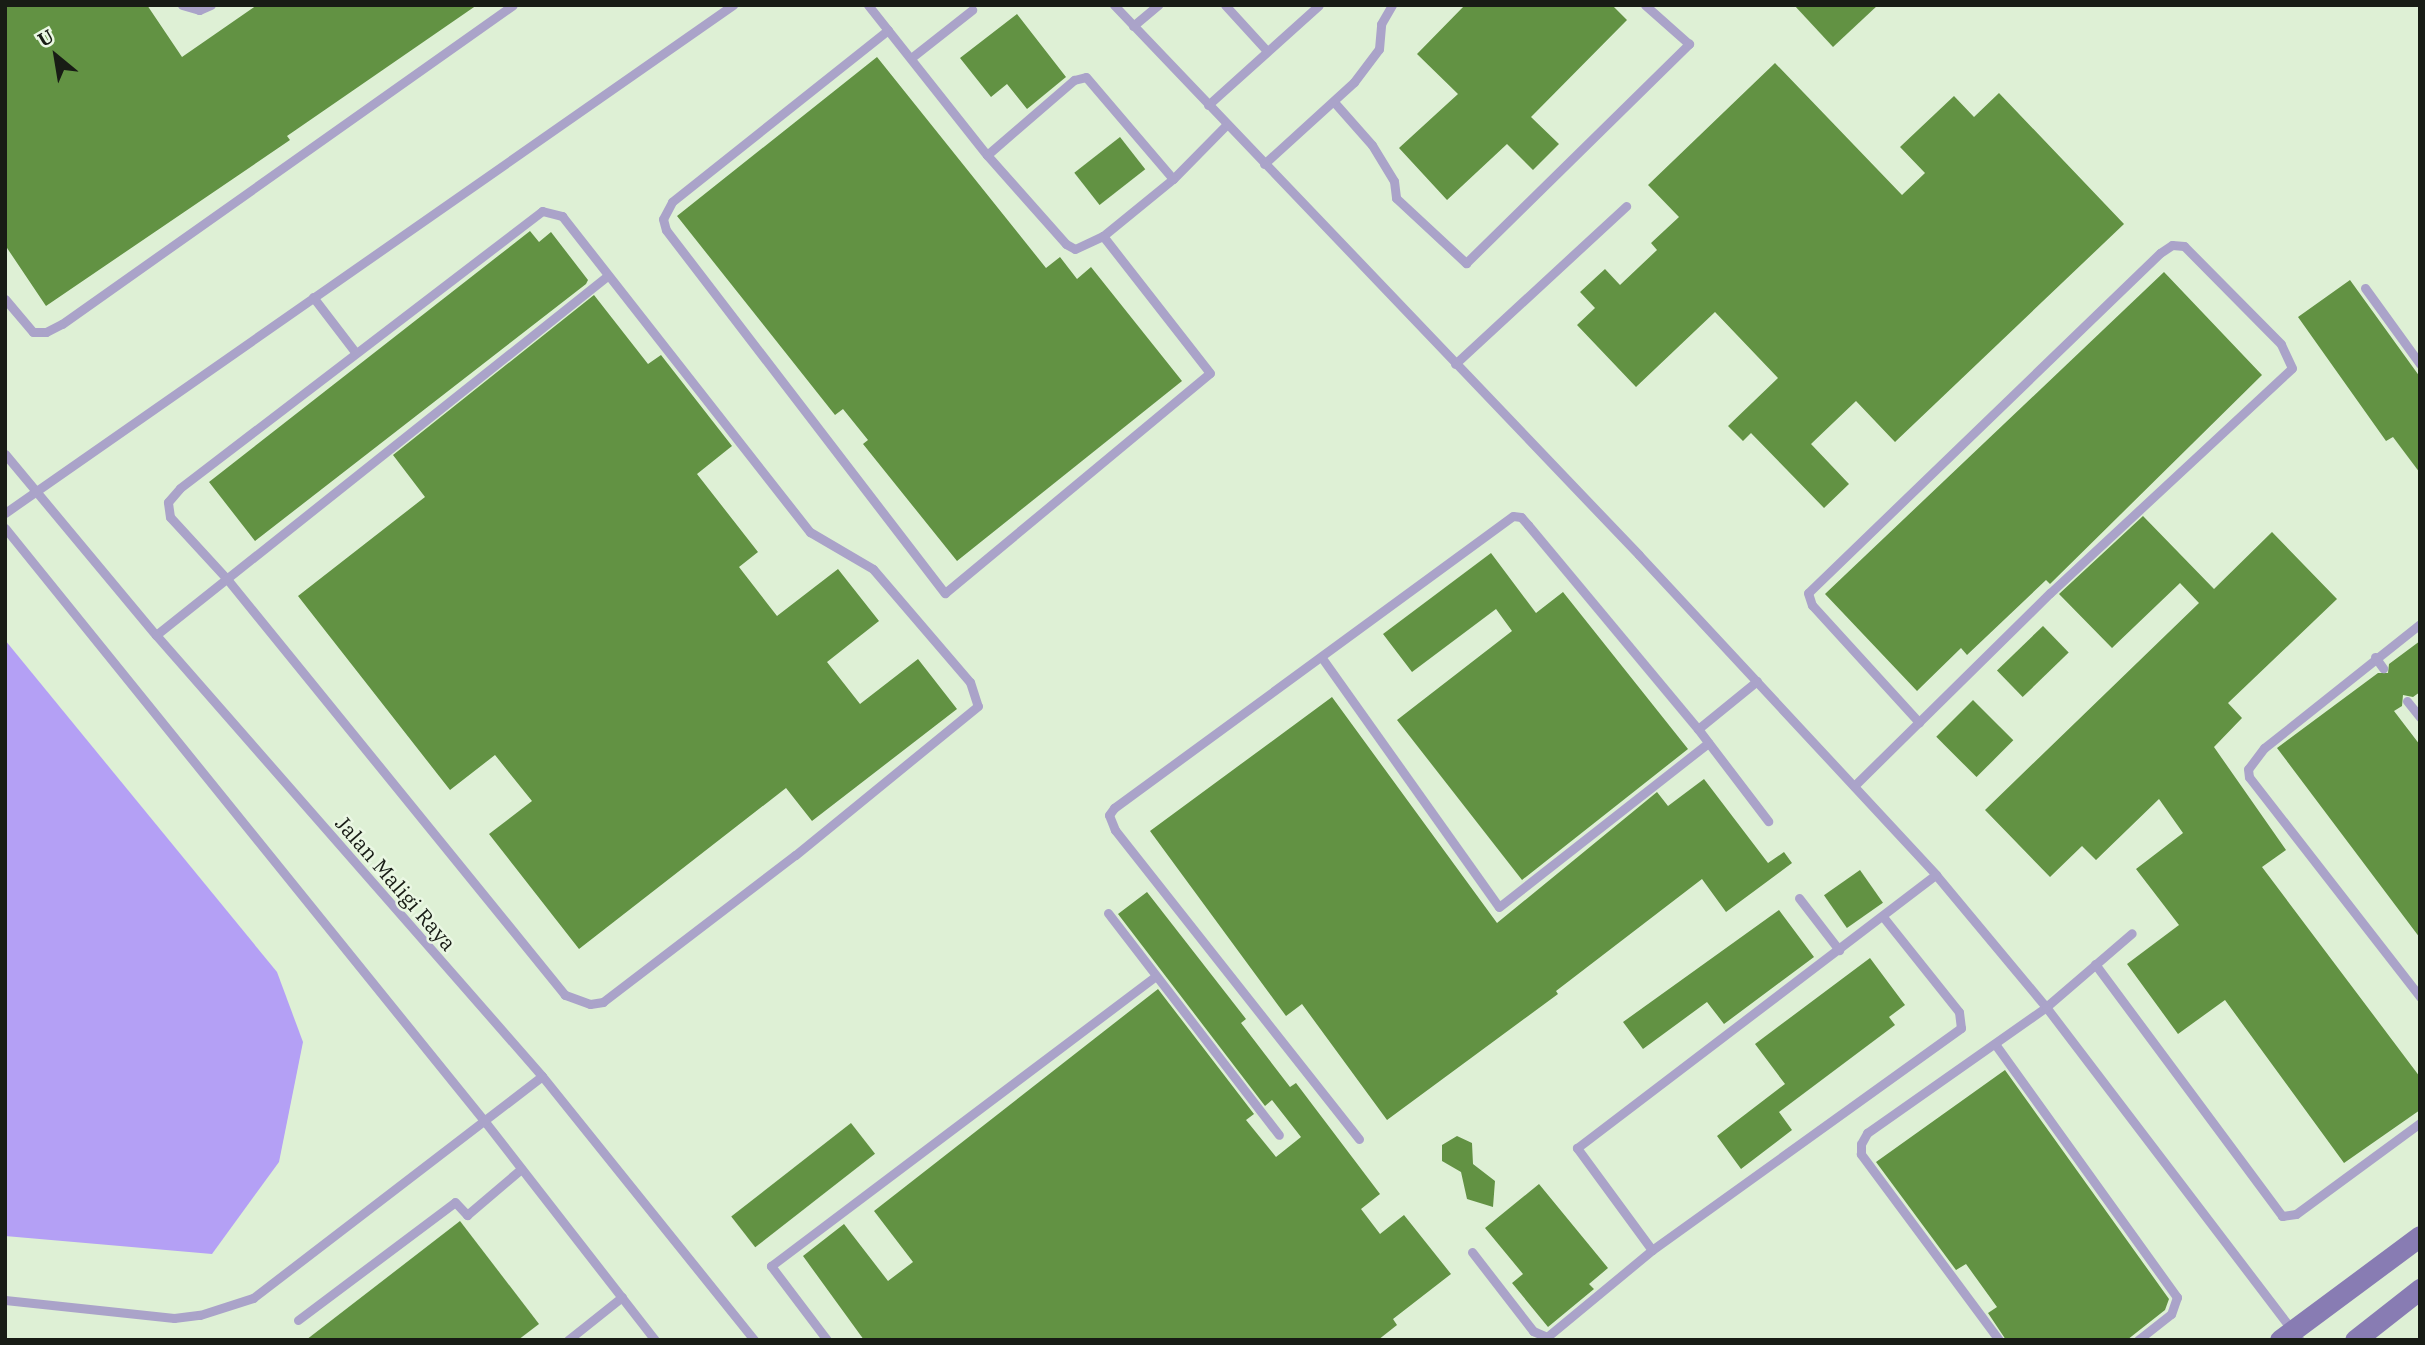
<!DOCTYPE html>
<style>
body{margin:0}
#map{position:relative;width:2425px;height:1345px;overflow:hidden;background:#eaf7e3;font-family:"IBM Plex Serif",serif}
div>[style]{position:absolute}
.built>*{inset:0;background:#def0d5;transform-origin:0 0}
.water>*{inset:0;background:#b4a0f5}
.building>*{inset:0;background:#629243;transform-origin:0 0}
.lane>*{height:9px;margin:-4.5px;padding:0 4.5px;transform-origin:4.5px;border-radius:4.5px;background:#aaa3c9}
.secondary>*{height:21px;margin:-10.5px;padding:0 10.5px;transform-origin:10.5px;border-radius:10.5px;background:#887cb3}
span{translate:-50% -50%;white-space:nowrap;text-align:center;line-height:1.15;-webkit-text-stroke:5px #eaf7e3;paint-order:stroke}
.street-label{font-size:21px;color:#181c15}
.frame{position:absolute;inset:0;border:7px solid #181c15;pointer-events:none}
.north{position:absolute;left:21px;top:21px;width:70px;height:70px;-webkit-text-stroke:5px #eaf7e3;paint-order:stroke;rotate:330deg;font-size:19px;font-weight:700;line-height:28px;text-align:center;color:#181c15}
.north::after{content:'';display:block;margin:auto;width:24px;height:32px;background:#181c15;clip-path:polygon(50% 0,100% 100%,50% 72%,0 100%)}
</style>
<div id="map">
<div class="built">
<i style="left:5px;top:5px;width:2415px;height:1335px"></i>
</div>
<div class="water">
<i style="clip-path:polygon(5px 640px,277px 972px,303px 1042px,279px 1162px,212px 1254px,5px 1236px)"></i>
</div>
<div class="building">
<i style="clip-path:polygon(5px 5px,147px 5px,182px 57px,257px 5px,477px 5px,287px 136px,290px 140px,46px 306px,5px 245px)"></i>
<i style="clip-path:polygon(1465px 5px,1612px 5px,1627px 20px,1531px 117px,1559px 144px,1533px 170px,1507px 144px,1447px 200px,1399px 148px,1458px 94px,1417px 54px)"></i>
<i style="clip-path:polygon(1794px 5px,1878px 5px,1833px 47px)"></i>
<i style="clip-path:polygon(1017px 14px,1066px 77px,1027px 109px,1007px 84px,991px 97px,960px 58px)"></i>
<i style="clip-path:polygon(877px 57px,1046px 268px,1060px 257px,1077px 279px,1091px 267px,1182px 381px,957px 561px,863px 444px,868px 440px,843px 409px,835px 415px,677px 216px)"></i>
<i style="clip-path:polygon(1775px 63px,1902px 195px,1925px 173px,1900px 147px,1954px 96px,1974px 117px,1999px 93px,2124px 224px,1895px 442px,1856px 401px,1811px 444px,1849px 484px,1824px 508px,1751px 433px,1743px 441px,1728px 426px,1778px 378px,1715px 312px,1636px 387px,1577px 325px,1595px 308px,1580px 292px,1605px 269px,1620px 285px,1657px 250px,1651px 243px,1679px 217px,1648px 185px)"></i>
<i style="left:1120px;top:137px;width:41px;height:58px;rotate:52deg"></i>
<i style="clip-path:polygon(530px 231px,539px 242px,551px 232px,588px 280px,586px 284px,255px 541px,209px 482px)"></i>
<i style="clip-path:polygon(2164px 272px,2262px 375px,2050px 584px,2046px 580px,1967px 655px,1961px 648px,1917px 691px,1825px 594px)"></i>
<i style="clip-path:polygon(2350px 280px,2420px 377px,2420px 473px,2393px 437px,2386px 441px,2298px 317px)"></i>
<i style="clip-path:polygon(594px 295px,648px 364px,661px 355px,732px 446px,697px 474px,758px 552px,739px 567px,777px 616px,838px 569px,879px 621px,827px 662px,860px 704px,918px 659px,957px 709px,812px 821px,786px 788px,579px 949px,489px 834px,532px 801px,495px 755px,450px 790px,298px 596px,425px 497px,393px 455px)"></i>
<i style="clip-path:polygon(2143px 516px,2214px 589px,2272px 532px,2337px 599px,2228px 703px,2242px 718px,2214px 747px,2286px 850px,2262px 867px,2420px 1077px,2420px 1110px,2344px 1163px,2225px 1000px,2178px 1034px,2127px 964px,2179px 925px,2136px 869px,2183px 833px,2159px 799px,2096px 860px,2082px 846px,2050px 877px,1985px 810px,2199px 603px,2180px 583px,2112px 648px,2059px 594px)"></i>
<i style="clip-path:polygon(1491px 553px,1536px 613px,1563px 592px,1688px 749px,1522px 880px,1397px 720px,1512px 631px,1496px 609px,1412px 672px,1383px 634px)"></i>
<i style="left:2043px;top:626px;width:37px;height:64px;rotate:46deg"></i>
<i style="clip-path:polygon(2420px 641px,2420px 692px,2413px 697px,2403px 695px,2402px 706px,2394px 711px,2420px 745px,2420px 938px,2277px 748px,2378px 673px,2388px 673px,2389px 664px)"></i>
<i style="clip-path:polygon(1332px 697px,1497px 923px,1657px 792px,1668px 806px,1704px 779px,1768px 863px,1784px 852px,1792px 863px,1726px 912px,1702px 879px,1556px 991px,1558px 994px,1387px 1120px,1302px 1004px,1286px 1016px,1150px 831px)"></i>
<i style="left:1973px;top:700px;width:57px;height:52px;rotate:45deg"></i>
<i style="left:1860px;top:870px;width:40px;height:44px;rotate:55deg"></i>
<i style="clip-path:polygon(1147px 892px,1246px 1019px,1241px 1023px,1290px 1087px,1296px 1083px,1380px 1194px,1361px 1209px,1380px 1234px,1404px 1215px,1451px 1274px,1393px 1319px,1397px 1325px,1378px 1340px,864px 1340px,803px 1256px,844px 1224px,888px 1281px,913px 1262px,874px 1211px,1158px 989px,1254px 1114px,1246px 1120px,1276px 1157px,1301px 1137px,1272px 1100px,1265px 1106px,1118px 914px)"></i>
<i style="clip-path:polygon(1779px 910px,1814px 957px,1724px 1024px,1707px 1002px,1643px 1049px,1623px 1022px)"></i>
<i style="clip-path:polygon(1870px 958px,1905px 1005px,1889px 1017px,1895px 1025px,1779px 1112px,1792px 1130px,1741px 1169px,1717px 1136px,1785px 1084px,1755px 1044px)"></i>
<i style="clip-path:polygon(2005px 1070px,2169px 1299px,2165px 1310px,2127px 1340px,2006px 1340px,1988px 1313px,1997px 1307px,1966px 1264px,1956px 1270px,1876px 1162px)"></i>
<i style="left:851px;top:1123px;width:39px;height:152px;rotate:52deg"></i>
<i style="clip-path:polygon(1457px 1136px,1472px 1143px,1473px 1164px,1495px 1181px,1493px 1207px,1467px 1199px,1461px 1172px,1442px 1161px,1442px 1145px)"></i>
<i style="clip-path:polygon(1539px 1184px,1608px 1268px,1589px 1284px,1594px 1289px,1548px 1327px,1512px 1283px,1523px 1274px,1485px 1228px)"></i>
<i style="clip-path:polygon(460px 1221px,539px 1324px,518px 1340px,306px 1340px)"></i>
</div>
<div class="lane">
<i style="left:182px;top:5px;width:18px;rotate:16deg"></i>
<i style="left:199px;top:10px;width:13px;rotate:-23deg"></i>
<i style="left:868px;top:5px;width:191px;rotate:51.6deg"></i>
<i style="left:987px;top:155px;width:119px;rotate:48.4deg"></i>
<i style="left:1066px;top:244px;width:10px;rotate:29deg"></i>
<i style="left:1075px;top:249px;width:31px;rotate:-25deg"></i>
<i style="left:1103px;top:236px;width:90px;rotate:-39.2deg"></i>
<i style="left:1173px;top:179px;width:76px;rotate:-45.5deg"></i>
<i style="left:1114px;top:5px;width:760px;rotate:46.33deg"></i>
<i style="left:1639px;top:555px;width:437px;rotate:47.1deg"></i>
<i style="left:1936px;top:875px;width:172px;rotate:50.2deg"></i>
<i style="left:2046px;top:1007px;width:419px;rotate:52.7deg"></i>
<i style="left:1225px;top:5px;width:62px;rotate:47.6deg"></i>
<i style="left:1133px;top:26px;width:33px;rotate:-40deg"></i>
<i style="left:888px;top:30px;width:276px;rotate:141.5deg"></i>
<i style="left:672px;top:202px;width:19px;rotate:118deg"></i>
<i style="left:663px;top:219px;width:11px;rotate:75deg"></i>
<i style="left:666px;top:230px;width:458px;rotate:52.5deg"></i>
<i style="left:945px;top:593px;width:344px;rotate:-39.7deg"></i>
<i style="left:1210px;top:373px;width:174px;rotate:-128deg"></i>
<i style="left:911px;top:58px;width:78px;rotate:-38.2deg"></i>
<i style="left:1334px;top:102px;width:57px;rotate:48.5deg"></i>
<i style="left:1372px;top:145px;width:42px;rotate:58.6deg"></i>
<i style="left:1394px;top:181px;width:17px;rotate:83deg"></i>
<i style="left:1396px;top:198px;width:96px;rotate:42.9deg"></i>
<i style="left:1466px;top:263px;width:313px;rotate:-44.5deg"></i>
<i style="left:1689px;top:44px;width:59px;rotate:-138.4deg"></i>
<i style="left:1208px;top:105px;width:149px;rotate:-42deg"></i>
<i style="left:987px;top:155px;width:115px;rotate:-40.8deg"></i>
<i style="left:1074px;top:80px;width:12px;rotate:-14deg"></i>
<i style="left:1086px;top:77px;width:134px;rotate:49.5deg"></i>
<i style="left:1264px;top:164px;width:122px;rotate:-42.3deg"></i>
<i style="left:1354px;top:82px;width:41px;rotate:-52.9deg"></i>
<i style="left:1379px;top:49px;width:25px;rotate:-85deg"></i>
<i style="left:1381px;top:24px;width:22px;rotate:-60deg"></i>
<i style="left:542px;top:211px;width:21px;rotate:14deg"></i>
<i style="left:562px;top:216px;width:402px;rotate:51.9deg"></i>
<i style="left:810px;top:532px;width:73px;rotate:30.4deg"></i>
<i style="left:873px;top:569px;width:149px;rotate:49.4deg"></i>
<i style="left:970px;top:682px;width:25px;rotate:72deg"></i>
<i style="left:978px;top:706px;width:236px;rotate:140.8deg"></i>
<i style="left:795px;top:855px;width:242px;rotate:142.6deg"></i>
<i style="left:603px;top:1002px;width:13px;rotate:171deg"></i>
<i style="left:590px;top:1004px;width:27px;rotate:-160deg"></i>
<i style="left:565px;top:995px;width:536px;rotate:-129.09deg"></i>
<i style="left:227px;top:579px;width:84px;rotate:-132.6deg"></i>
<i style="left:170px;top:517px;width:15px;rotate:-98deg"></i>
<i style="left:168px;top:502px;width:18px;rotate:-49deg"></i>
<i style="left:180px;top:488px;width:456px;rotate:-37.4deg"></i>
<i style="left:2365px;top:288px;width:94px;rotate:54.1deg"></i>
<i style="left:313px;top:297px;width:69px;rotate:52.6deg"></i>
<i style="left:5px;top:299px;width:43px;rotate:49.7deg"></i>
<i style="left:33px;top:332px;width:13px"></i>
<i style="left:46px;top:332px;width:18px;rotate:-27deg"></i>
<i style="left:62px;top:324px;width:552px;rotate:-35.27deg"></i>
<i style="left:1455px;top:364px;width:233px;rotate:-42.7deg"></i>
<i style="left:5px;top:454px;width:236px;rotate:50.2deg"></i>
<i style="left:156px;top:635px;width:586px;rotate:48.8deg"></i>
<i style="left:542px;top:1076px;width:339px;rotate:51.2deg"></i>
<i style="left:5px;top:513px;width:888px;rotate:-34.91deg"></i>
<i style="left:5px;top:528px;width:765px;rotate:51.05deg"></i>
<i style="left:486px;top:1123px;width:275px;rotate:52.1deg"></i>
<i style="left:2420px;top:624px;width:199px;rotate:141.5deg"></i>
<i style="left:2264px;top:748px;width:26px;rotate:127deg"></i>
<i style="left:2248px;top:769px;width:8px;rotate:83deg"></i>
<i style="left:2249px;top:777px;width:279px;rotate:52.1deg"></i>
<i style="left:156px;top:635px;width:575px;rotate:-38.5deg"></i>
<i style="left:2375px;top:657px;width:14px;rotate:54deg"></i>
<i style="left:1322px;top:658px;width:305px;rotate:54.6deg"></i>
<i style="left:1499px;top:907px;width:266px;rotate:-38.1deg"></i>
<i style="left:2407px;top:701px;width:21px;rotate:51deg"></i>
<i style="left:1698px;top:729px;width:76px;rotate:-39.1deg"></i>
<i style="left:1854px;top:786px;width:91px;rotate:-44.6deg"></i>
<i style="left:1919px;top:722px;width:184px;rotate:-44.6deg"></i>
<i style="left:2050px;top:593px;width:330px;rotate:-42.9deg"></i>
<i style="left:2292px;top:368px;width:26px;rotate:-115deg"></i>
<i style="left:2281px;top:344px;width:138px;rotate:-134.7deg"></i>
<i style="left:2184px;top:246px;width:12px;rotate:-175deg"></i>
<i style="left:2172px;top:245px;width:14px;rotate:146deg"></i>
<i style="left:2160px;top:253px;width:489px;rotate:136deg"></i>
<i style="left:1808px;top:593px;width:13px;rotate:72deg"></i>
<i style="left:1812px;top:605px;width:159px;rotate:47.6deg"></i>
<i style="left:1799px;top:898px;width:66px;rotate:52.4deg"></i>
<i style="left:1108px;top:913px;width:280px;rotate:52.4deg"></i>
<i style="left:1884px;top:918px;width:120px;rotate:51.4deg"></i>
<i style="left:1959px;top:1012px;width:16px;rotate:83deg"></i>
<i style="left:1961px;top:1028px;width:380px;rotate:144.3deg"></i>
<i style="left:1652px;top:1250px;width:127px;rotate:-126.3deg"></i>
<i style="left:1577px;top:1148px;width:451px;rotate:-37.3deg"></i>
<i style="left:2095px;top:964px;width:314px;rotate:53.4deg"></i>
<i style="left:2282px;top:1216px;width:14px;rotate:-8deg"></i>
<i style="left:2296px;top:1214px;width:154px;rotate:-36.3deg"></i>
<i style="left:1995px;top:1044px;width:312px;rotate:54.3deg"></i>
<i style="left:2177px;top:1297px;width:18px;rotate:109deg"></i>
<i style="left:2171px;top:1314px;width:42px;rotate:141.8deg"></i>
<i style="left:1359px;top:1139px;width:394px;rotate:-128.3deg"></i>
<i style="left:1115px;top:830px;width:16px;rotate:-112deg"></i>
<i style="left:1109px;top:815px;width:9px;rotate:-54deg"></i>
<i style="left:1114px;top:808px;width:494px;rotate:-36.2deg"></i>
<i style="left:1513px;top:516px;width:8px;rotate:7deg"></i>
<i style="left:1521px;top:517px;width:11px;rotate:49deg"></i>
<i style="left:1528px;top:525px;width:266px;rotate:50.2deg"></i>
<i style="left:1698px;top:729px;width:116px;rotate:52.7deg"></i>
<i style="left:1472px;top:1252px;width:100px;rotate:52.3deg"></i>
<i style="left:1533px;top:1331px;width:15px;rotate:23deg"></i>
<i style="left:1547px;top:1337px;width:136px;rotate:-39.6deg"></i>
<i style="left:5px;top:1300px;width:170px;rotate:6.1deg"></i>
<i style="left:174px;top:1318px;width:26px;rotate:-7deg"></i>
<i style="left:200px;top:1315px;width:56px;rotate:-17.8deg"></i>
<i style="left:253px;top:1298px;width:364px;rotate:-37.5deg"></i>
<i style="left:298px;top:1320px;width:196px;rotate:-36.9deg"></i>
<i style="left:455px;top:1202px;width:18px;rotate:47deg"></i>
<i style="left:467px;top:1215px;width:71px;rotate:-40.4deg"></i>
<i style="left:568px;top:1340px;width:69px;rotate:-38.5deg"></i>
<i style="left:827px;top:1340px;width:93px;rotate:-127.1deg"></i>
<i style="left:771px;top:1266px;width:481px;rotate:-37deg"></i>
<i style="left:1999px;top:1340px;width:232px;rotate:-126.6deg"></i>
<i style="left:1861px;top:1154px;width:10px;rotate:-90deg"></i>
<i style="left:1861px;top:1144px;width:13px;rotate:-61deg"></i>
<i style="left:1867px;top:1133px;width:219px;rotate:-35.1deg"></i>
<i style="left:2046px;top:1007px;width:113px;rotate:-40.7deg"></i>
</div>
<div class="secondary">
<i style="left:2280px;top:1340px;width:174px;rotate:-36.6deg"></i>
<i style="left:2355px;top:1340px;width:83px;rotate:-38.1deg"></i>
</div>
<div class="street-label">
<span style="left:396px;top:883px;rotate:49deg">Jalan Maligi Raya</span>
</div>
<div class="frame"></div>
<div class="north">U</div>
</div>
